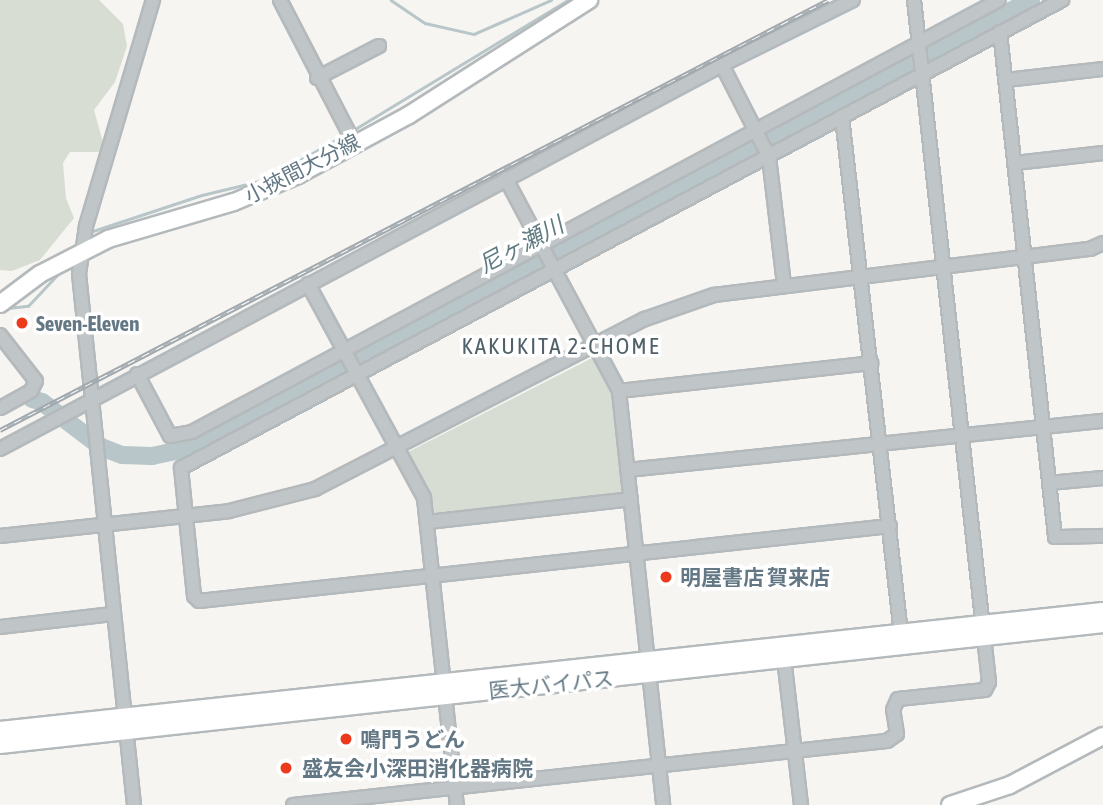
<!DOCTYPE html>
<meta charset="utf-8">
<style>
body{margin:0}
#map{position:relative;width:1103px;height:805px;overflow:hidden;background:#f6f5f2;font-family:"Asap Condensed","Noto Sans JP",sans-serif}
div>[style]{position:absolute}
.green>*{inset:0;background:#d7ddd3}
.stream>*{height:2.5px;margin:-1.25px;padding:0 1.25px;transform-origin:1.25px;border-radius:1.25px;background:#b8c6c9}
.river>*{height:18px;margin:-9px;padding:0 9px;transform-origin:9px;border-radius:9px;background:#b8c6c9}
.roads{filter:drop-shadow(2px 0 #b4b9bc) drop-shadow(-2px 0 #b4b9bc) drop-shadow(0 2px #b4b9bc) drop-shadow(0 -2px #b4b9bc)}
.minor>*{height:12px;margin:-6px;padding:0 6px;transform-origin:6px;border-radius:6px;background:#c0c6c8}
.major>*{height:16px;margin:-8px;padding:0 8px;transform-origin:8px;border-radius:8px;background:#fff}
.rail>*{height:5px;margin-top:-2.5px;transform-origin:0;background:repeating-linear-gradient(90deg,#fff 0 8px,#a1a9ae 0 16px);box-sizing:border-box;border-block:2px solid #a1a9ae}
.dots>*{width:19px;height:19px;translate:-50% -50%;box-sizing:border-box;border:4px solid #fff;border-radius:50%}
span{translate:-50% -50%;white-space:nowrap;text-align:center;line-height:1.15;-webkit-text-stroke:7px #fff;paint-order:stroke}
.street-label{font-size:21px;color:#637884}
.poi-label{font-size:21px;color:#637884;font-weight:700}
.left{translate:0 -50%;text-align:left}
.water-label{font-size:23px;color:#5f7b81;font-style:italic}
.neighbourhood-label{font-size:23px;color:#516169;letter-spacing:2px}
</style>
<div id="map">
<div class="green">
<i style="clip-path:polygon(0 0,99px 0,123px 24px,127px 46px,115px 82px,94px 110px,104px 146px,98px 152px,70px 152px,63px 163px,66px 198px,74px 218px,40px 260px,12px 271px,0 270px)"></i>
<i style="clip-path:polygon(594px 357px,613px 394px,624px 496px,433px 516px,429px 495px,408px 452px)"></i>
</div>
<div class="stream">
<i style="left:391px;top:0;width:41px;rotate:34.1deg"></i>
<i style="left:425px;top:23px;width:50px;rotate:12.7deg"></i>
<i style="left:474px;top:34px;width:84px;rotate:-23.8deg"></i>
<i style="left:355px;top:129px;width:249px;rotate:-31.2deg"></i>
<i style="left:90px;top:232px;width:118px;rotate:-18.3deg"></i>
<i style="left:202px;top:195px;width:64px;rotate:-13.6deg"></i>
<i style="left:264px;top:180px;width:93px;rotate:-29.1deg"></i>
<i style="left:8px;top:308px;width:20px;rotate:-6deg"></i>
<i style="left:28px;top:306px;width:45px;rotate:-46.8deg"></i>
</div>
<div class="river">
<i style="left:32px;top:399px;width:10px;rotate:17deg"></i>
<i style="left:42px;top:402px;width:74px;rotate:37.3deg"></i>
<i style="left:101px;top:447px;width:22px;rotate:21deg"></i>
<i style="left:122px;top:455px;width:30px;rotate:2deg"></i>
<i style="left:152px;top:456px;width:44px;rotate:-11.8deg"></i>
<i style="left:195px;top:447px;width:948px;rotate:-28.13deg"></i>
</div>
<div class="roads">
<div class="minor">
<i style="left:280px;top:0;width:161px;rotate:62.6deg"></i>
<i style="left:1000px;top:32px;width:508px;rotate:83.78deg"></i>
<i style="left:1055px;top:537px;width:48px;rotate:-1.2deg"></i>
<i style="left:722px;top:65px;width:103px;rotate:62.9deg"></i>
<i style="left:769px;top:157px;width:128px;rotate:83.3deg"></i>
<i style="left:317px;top:78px;width:70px;rotate:-27.3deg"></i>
<i style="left:1006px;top:80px;width:98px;rotate:-6.5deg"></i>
<i style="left:842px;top:117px;width:519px;rotate:83.48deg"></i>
<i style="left:1015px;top:163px;width:89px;rotate:-6.5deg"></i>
<i style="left:506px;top:179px;width:240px;rotate:61.9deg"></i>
<i style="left:619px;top:391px;width:416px;rotate:83.9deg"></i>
<i style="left:308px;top:284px;width:243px;rotate:61.5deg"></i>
<i style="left:424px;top:498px;width:309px;rotate:83.9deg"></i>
<i style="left:0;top:335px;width:58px;rotate:52deg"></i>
<i style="left:36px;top:381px;width:11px;rotate:117deg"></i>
<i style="left:31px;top:391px;width:35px;rotate:151deg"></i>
<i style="left:137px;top:374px;width:70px;rotate:62deg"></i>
<i style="left:170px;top:436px;width:22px;rotate:-10deg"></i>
<i style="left:192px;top:432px;width:915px;rotate:-28.16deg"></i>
<i style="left:619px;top:391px;width:254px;rotate:-6.3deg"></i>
<i style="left:0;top:449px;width:818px;rotate:-28.01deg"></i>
<i style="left:722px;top:65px;width:146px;rotate:-26.4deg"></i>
<i style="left:627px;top:470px;width:479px;rotate:-5.9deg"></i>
<i style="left:1049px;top:483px;width:54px;rotate:-5.3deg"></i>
<i style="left:427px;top:522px;width:205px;rotate:-6.4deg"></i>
<i style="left:890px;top:526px;width:695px;rotate:173.81deg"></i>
<i style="left:199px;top:601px;width:7px;rotate:-135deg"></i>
<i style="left:194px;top:596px;width:129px;rotate:-95.8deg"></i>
<i style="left:181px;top:468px;width:998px;rotate:-27.98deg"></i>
<i style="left:0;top:536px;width:230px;rotate:-6.2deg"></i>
<i style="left:229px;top:511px;width:89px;rotate:-14.3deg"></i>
<i style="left:315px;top:489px;width:371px;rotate:-27.3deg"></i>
<i style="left:645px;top:319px;width:73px;rotate:-19.2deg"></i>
<i style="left:714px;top:295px;width:379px;rotate:-7deg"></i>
<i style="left:1090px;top:249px;width:14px;rotate:-25deg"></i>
<i style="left:0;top:627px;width:114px;rotate:-6.6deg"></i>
<i style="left:784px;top:658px;width:148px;rotate:83.4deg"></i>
<i style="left:134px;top:805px;width:534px;rotate:-95.91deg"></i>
<i style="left:79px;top:274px;width:49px;rotate:-81.7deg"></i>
<i style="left:86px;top:226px;width:236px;rotate:-73.5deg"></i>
<i style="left:293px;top:805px;width:597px;rotate:-6.15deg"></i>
<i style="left:887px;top:741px;width:12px;rotate:-35deg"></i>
<i style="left:897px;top:734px;width:24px;rotate:-99deg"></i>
<i style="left:893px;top:710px;width:12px;rotate:-66deg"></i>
<i style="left:898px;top:699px;width:87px;rotate:-5.9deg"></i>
<i style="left:985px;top:690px;width:9px;rotate:-63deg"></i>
<i style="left:989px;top:682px;width:45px;rotate:-96.3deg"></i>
<i style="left:984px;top:637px;width:641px;rotate:-96.27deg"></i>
</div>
<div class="major">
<i style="left:0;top:304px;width:50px;rotate:-36.9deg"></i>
<i style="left:40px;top:274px;width:76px;rotate:-27.2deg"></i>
<i style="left:108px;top:239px;width:131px;rotate:-16.4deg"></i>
<i style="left:234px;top:202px;width:69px;rotate:-22.9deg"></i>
<i style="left:298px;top:175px;width:126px;rotate:-28.4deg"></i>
<i style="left:409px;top:115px;width:214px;rotate:-32.6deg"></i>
<i style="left:0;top:730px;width:1109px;rotate:-6.16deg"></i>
<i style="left:0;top:745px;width:1110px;rotate:-6.26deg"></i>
<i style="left:950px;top:805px;width:63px;rotate:-18.4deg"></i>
<i style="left:1010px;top:785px;width:105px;rotate:-27.8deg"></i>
</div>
</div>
<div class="rail">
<i style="left:0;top:430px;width:933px;rotate:-27.44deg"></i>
</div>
<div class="dots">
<i style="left:22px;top:323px;background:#eb3a1c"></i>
<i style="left:666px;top:577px;background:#eb3a1c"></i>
<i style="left:346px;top:739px;background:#eb3a1c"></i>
<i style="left:286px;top:768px;background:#eb3a1c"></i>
</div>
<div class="street-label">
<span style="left:302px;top:168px;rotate:-27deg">小挾間大分線</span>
<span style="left:551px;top:684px;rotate:-6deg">医大バイパス</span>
</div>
<div class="poi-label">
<span class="left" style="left:36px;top:323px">Seven-Eleven</span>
<span class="left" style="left:680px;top:577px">明屋書店 賀来店</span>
<span class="left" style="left:360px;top:739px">鳴門うどん</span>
<span class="left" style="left:302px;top:768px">盛友会小深田消化器病院</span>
</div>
<div class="water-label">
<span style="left:521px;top:245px;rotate:-28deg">尼ヶ瀬川</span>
</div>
<div class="neighbourhood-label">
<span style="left:561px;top:346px">KAKUKITA 2-CHOME</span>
</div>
</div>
